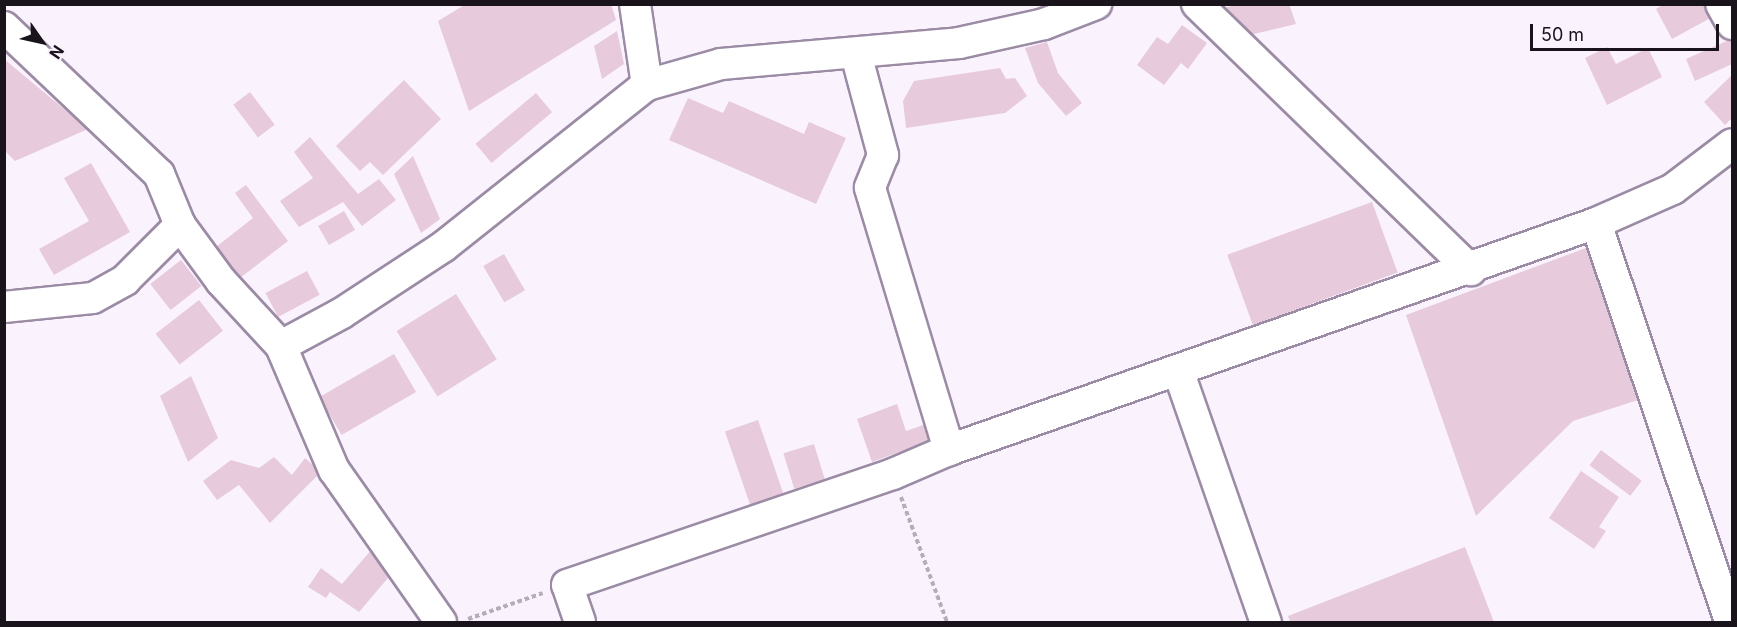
<!DOCTYPE html>
<style>
body{margin:0}
#map{position:relative;width:1737px;height:627px;overflow:hidden;background:#faf3fe;font-family:Inter,sans-serif}
div>[style]{position:absolute}
.building>*{inset:0;background:#e7cadc;transform-origin:0 0}
.path>*{height:4px;margin-top:-2px;transform-origin:0;background:repeating-linear-gradient(90deg,#b5aeb8 0 4.5px,transparent 0 7.5px)}
.roads{filter:drop-shadow(2px 0 #9b8ba4) drop-shadow(-2px 0 #9b8ba4) drop-shadow(0 2px #9b8ba4) drop-shadow(0 -2px #9b8ba4)}
.minor>*{height:30px;margin:-15px;padding:0 15px;transform-origin:15px;border-radius:15px;background:#fff}
span{translate:-50% -50%;white-space:nowrap;text-align:center;line-height:1.15;-webkit-text-stroke:4.5px #faf3fe;paint-order:stroke}
.frame{position:absolute;inset:0;border:6px solid #19131c;pointer-events:none}
.north{position:absolute;left:12px;top:12px;width:60px;height:60px;-webkit-text-stroke:4px #faf3fe;paint-order:stroke;rotate:124deg;font-size:16px;font-weight:700;line-height:24px;text-align:center;color:#19131c}
.north::after{content:'';display:block;margin:auto;width:21px;height:27px;background:#19131c;clip-path:polygon(50% 0,100% 100%,50% 72%,0 100%)}
.scale{position:absolute;left:1530px;top:24px;width:189px;height:27px;box-sizing:border-box;border:3px solid #19131c;border-top:0;padding-left:8px;font-size:18px;line-height:21px;white-space:nowrap;color:#19131c;-webkit-text-stroke:4px #faf3fe;paint-order:stroke}
</style>
<div id="map">
<div class="building">
<i style="clip-path:polygon(466px 4px,611px 4px,616px 20px,469px 111px,438px 21px)"></i>
<i style="clip-path:polygon(1240px 4px,1289px 4px,1296px 24px,1250px 35px,1224px 8px)"></i>
<i style="clip-path:polygon(1664px 4px,1710px 4px,1716px 15px,1672px 39px,1656px 9px)"></i>
<i style="clip-path:polygon(1182px 25px,1207px 43px,1188px 69px,1181px 63px,1164px 85px,1137px 65px,1157px 37px,1168px 44px)"></i>
<i style="clip-path:polygon(617px 31px,624px 64px,602px 79px,594px 46px)"></i>
<i style="clip-path:polygon(1731px 39px,1732px 64px,1695px 81px,1686px 59px)"></i>
<i style="clip-path:polygon(1047px 42px,1058px 73px,1082px 103px,1066px 116px,1038px 83px,1025px 48px)"></i>
<i style="clip-path:polygon(1607px 47px,1616px 64px,1648px 48px,1662px 77px,1607px 105px,1585px 58px)"></i>
<i style="clip-path:polygon(4px 59px,88px 129px,15px 161px,4px 150px)"></i>
<i style="clip-path:polygon(1000px 68px,1006px 79px,1015px 78px,1027px 96px,1005px 113px,906px 128px,903px 101px,914px 81px)"></i>
<i style="clip-path:polygon(1732px 75px,1732px 118px,1725px 125px,1704px 102px)"></i>
<i style="clip-path:polygon(404px 80px,441px 119px,383px 175px,370px 162px,360px 171px,336px 146px)"></i>
<i style="left:250px;top:92px;width:41px;height:21px;rotate:53deg"></i>
<i style="left:536px;top:93px;width:25px;height:79px;rotate:50deg"></i>
<i style="clip-path:polygon(688px 98px,723px 113px,729px 101px,804px 134px,809px 122px,846px 138px,816px 204px,669px 140px)"></i>
<i style="clip-path:polygon(310px 137px,358px 194px,379px 179px,396px 200px,362px 226px,343px 202px,299px 227px,280px 201px,313px 178px,294px 152px)"></i>
<i style="clip-path:polygon(413px 156px,440px 219px,421px 233px,394px 174px)"></i>
<i style="clip-path:polygon(91px 163px,130px 232px,54px 275px,39px 249px,89px 221px,64px 178px)"></i>
<i style="clip-path:polygon(246px 185px,288px 241px,240px 278px,216px 247px,253px 218px,235px 193px)"></i>
<i style="left:1372px;top:202px;width:75px;height:154px;rotate:70deg"></i>
<i style="left:344px;top:211px;width:22px;height:30px;rotate:60deg"></i>
<i style="clip-path:polygon(1586px 248px,1638px 400px,1573px 421px,1476px 516px,1406px 315px)"></i>
<i style="left:504px;top:254px;width:42px;height:24px;rotate:60deg"></i>
<i style="left:181px;top:260px;width:33px;height:39px;rotate:52deg"></i>
<i style="left:307px;top:271px;width:27px;height:47px;rotate:62deg"></i>
<i style="left:456px;top:294px;width:77px;height:70px;rotate:58deg"></i>
<i style="left:199px;top:300px;width:39px;height:55px;rotate:52deg"></i>
<i style="left:394px;top:354px;width:44px;height:86px;rotate:60deg"></i>
<i style="clip-path:polygon(191px 376px,218px 438px,188px 462px,160px 396px)"></i>
<i style="clip-path:polygon(897px 404px,906px 431px,929px 423px,934px 439px,872px 462px,857px 419px)"></i>
<i style="left:758px;top:420px;width:78px;height:35px;rotate:71deg"></i>
<i style="left:814px;top:444px;width:37px;height:32px;rotate:73deg"></i>
<i style="left:1601px;top:450px;width:51px;height:19px;rotate:37deg"></i>
<i style="clip-path:polygon(274px 457px,292px 475px,305px 458px,321px 472px,270px 523px,239px 485px,217px 500px,203px 481px,231px 460px,259px 468px)"></i>
<i style="clip-path:polygon(1581px 471px,1619px 497px,1599px 527px,1606px 531px,1594px 549px,1549px 518px)"></i>
<i style="clip-path:polygon(1465px 547px,1494px 622px,1290px 622px,1288px 616px)"></i>
<i style="clip-path:polygon(372px 549px,388px 578px,359px 612px,330px 592px,326px 598px,308px 587px,321px 568px,342px 584px)"></i>
</div>
<div class="path">
<i style="left:901px;top:497px;width:133px;rotate:69.8deg"></i>
<i style="left:468px;top:619px;width:79px;rotate:-19.1deg"></i>
</div>
<div class="roads">
<div class="minor">
<i style="left:635px;top:4px;width:82px;rotate:81.6deg"></i>
<i style="left:1197px;top:4px;width:382px;rotate:44.2deg"></i>
<i style="left:1721px;top:4px;width:23px;rotate:61deg"></i>
<i style="left:4px;top:27px;width:214px;rotate:43.5deg"></i>
<i style="left:159px;top:174px;width:55px;rotate:67.6deg"></i>
<i style="left:180px;top:225px;width:69px;rotate:53.8deg"></i>
<i style="left:221px;top:281px;width:88px;rotate:47.3deg"></i>
<i style="left:281px;top:346px;width:135px;rotate:66.9deg"></i>
<i style="left:334px;top:470px;width:186px;rotate:54.9deg"></i>
<i style="left:856px;top:54px;width:105px;rotate:75deg"></i>
<i style="left:883px;top:155px;width:35px;rotate:112deg"></i>
<i style="left:870px;top:188px;width:274px;rotate:73.2deg"></i>
<i style="left:1596px;top:223px;width:421px;rotate:71.4deg"></i>
<i style="left:4px;top:307px;width:89px;rotate:-5.8deg"></i>
<i style="left:93px;top:298px;width:37px;rotate:-29deg"></i>
<i style="left:125px;top:280px;width:78px;rotate:-45deg"></i>
<i style="left:281px;top:346px;width:69px;rotate:-28.4deg"></i>
<i style="left:342px;top:313px;width:121px;rotate:-33.2deg"></i>
<i style="left:443px;top:247px;width:260px;rotate:-38.5deg"></i>
<i style="left:647px;top:85px;width:77px;rotate:-15.8deg"></i>
<i style="left:721px;top:64px;width:239px;rotate:-5deg"></i>
<i style="left:959px;top:43px;width:87px;rotate:-12.6deg"></i>
<i style="left:1044px;top:24px;width:56px;rotate:-21deg"></i>
<i style="left:1178px;top:370px;width:267px;rotate:70.8deg"></i>
<i style="left:580px;top:622px;width:39px;rotate:-109deg"></i>
<i style="left:567px;top:585px;width:344px;rotate:-18.8deg"></i>
<i style="left:893px;top:474px;width:61px;rotate:-23.2deg"></i>
<i style="left:949px;top:450px;width:686px;rotate:-19.33deg"></i>
<i style="left:1596px;top:223px;width:84px;rotate:-23.8deg"></i>
<i style="left:1673px;top:189px;width:74px;rotate:-37.3deg"></i>
</div>
</div>
<div class="frame"></div>
<div class="north">N</div>
<div class="scale">50 m</div>
</div>
